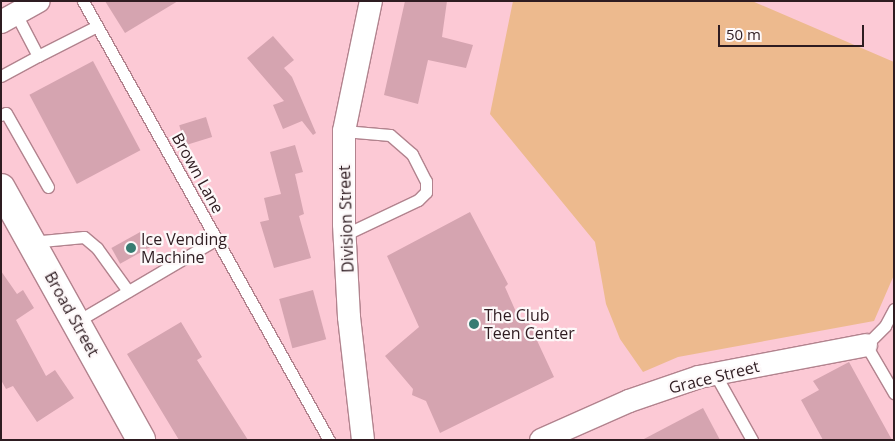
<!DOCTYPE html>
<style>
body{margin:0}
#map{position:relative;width:895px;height:441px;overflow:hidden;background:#fcc9d5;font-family:"Open Sans",sans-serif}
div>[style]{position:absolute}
.green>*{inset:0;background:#edba8e}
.building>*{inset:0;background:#d5a4b0;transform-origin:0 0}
.roads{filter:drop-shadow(1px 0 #b2838e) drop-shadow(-1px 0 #b2838e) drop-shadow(0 1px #b2838e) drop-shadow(0 -1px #b2838e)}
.service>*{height:11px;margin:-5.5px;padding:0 5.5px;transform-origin:5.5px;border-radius:5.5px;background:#fff}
.minor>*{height:22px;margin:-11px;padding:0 11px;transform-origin:11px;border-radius:11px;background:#fff}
.secondary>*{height:28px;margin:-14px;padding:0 14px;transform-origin:14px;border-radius:14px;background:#fff}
.dots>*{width:14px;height:14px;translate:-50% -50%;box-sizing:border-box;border:2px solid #fdf8f9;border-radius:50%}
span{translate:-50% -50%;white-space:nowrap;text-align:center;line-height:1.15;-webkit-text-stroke:4.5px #fdf8f9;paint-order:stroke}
.street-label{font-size:16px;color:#2e1c21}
.poi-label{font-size:16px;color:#2e1c21}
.left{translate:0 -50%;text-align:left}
.frame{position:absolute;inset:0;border:2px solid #2e1c21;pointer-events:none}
.scale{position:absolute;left:718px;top:25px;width:146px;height:22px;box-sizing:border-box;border:2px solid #2e1c21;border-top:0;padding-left:6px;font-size:15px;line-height:18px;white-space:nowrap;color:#2e1c21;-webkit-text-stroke:4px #fdf8f9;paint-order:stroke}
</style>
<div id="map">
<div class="green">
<i style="clip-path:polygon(513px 1px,752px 1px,894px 62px,894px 275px,874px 321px,678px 357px,643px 372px,620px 339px,606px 304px,595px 242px,490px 114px)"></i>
</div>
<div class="building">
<i style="clip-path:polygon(105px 1px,178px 1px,125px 33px)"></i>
<i style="clip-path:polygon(405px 1px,447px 1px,442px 37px,473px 45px,466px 68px,428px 60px,418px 104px,384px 95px)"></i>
<i style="clip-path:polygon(273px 36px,294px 60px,284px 68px,292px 77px,316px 133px,313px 135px,302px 121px,283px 129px,273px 105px,284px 101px,247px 58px)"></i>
<i style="left:93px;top:61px;width:101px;height:72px;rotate:62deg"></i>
<i style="left:206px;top:117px;width:21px;height:28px;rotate:73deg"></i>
<i style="clip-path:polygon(295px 145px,303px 172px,295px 174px,304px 214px,299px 216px,311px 258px,274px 268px,260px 222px,269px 220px,264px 198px,281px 194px,270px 152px)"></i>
<i style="clip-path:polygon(470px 212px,508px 284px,505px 287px,520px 321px,527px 319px,554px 377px,440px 433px,426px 401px,412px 395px,413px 389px,385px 356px,419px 327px,387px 256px)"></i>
<i style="left:142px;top:231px;width:18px;height:35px;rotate:61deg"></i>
<i style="clip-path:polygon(1px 271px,17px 294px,23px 290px,34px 308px,16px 320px,46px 376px,55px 370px,74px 398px,37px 422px,13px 386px,6px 389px,1px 380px)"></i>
<i style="left:313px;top:290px;width:51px;height:35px;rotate:75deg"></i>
<i style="clip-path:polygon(181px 322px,202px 357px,197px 360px,248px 440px,179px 440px,127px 354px)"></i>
<i style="clip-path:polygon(849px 362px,892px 440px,823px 440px,801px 400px,819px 390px,813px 381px)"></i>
<i style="clip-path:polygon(703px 408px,720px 440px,642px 440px)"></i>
</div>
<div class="roads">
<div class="service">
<i style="left:83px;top:1px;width:503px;rotate:60.74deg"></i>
<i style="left:38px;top:56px;width:66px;rotate:-27deg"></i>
<i style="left:1px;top:76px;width:42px;rotate:-28.4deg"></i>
<i style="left:38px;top:56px;width:47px;rotate:-117.6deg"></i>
<i style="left:1px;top:115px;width:5px;rotate:-22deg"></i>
<i style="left:6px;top:113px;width:85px;rotate:60.4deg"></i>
<i style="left:344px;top:131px;width:46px;rotate:5deg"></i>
<i style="left:390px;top:135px;width:29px;rotate:41deg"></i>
<i style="left:412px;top:154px;width:30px;rotate:63deg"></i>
<i style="left:426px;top:181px;width:11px;rotate:90deg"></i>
<i style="left:426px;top:192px;width:11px;rotate:135deg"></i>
<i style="left:418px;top:200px;width:80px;rotate:154.7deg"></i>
<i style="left:31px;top:242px;width:53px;rotate:-5.4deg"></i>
<i style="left:84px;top:237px;width:17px;rotate:40deg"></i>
<i style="left:97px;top:248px;width:53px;rotate:54.2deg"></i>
<i style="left:894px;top:309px;width:19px;rotate:118deg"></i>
<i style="left:885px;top:326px;width:27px;rotate:135deg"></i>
<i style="left:866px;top:345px;width:56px;rotate:59.7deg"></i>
<i style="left:76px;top:322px;width:164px;rotate:-30.5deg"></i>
<i style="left:715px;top:374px;width:76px;rotate:60.7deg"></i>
</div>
<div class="minor">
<i style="left:1px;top:22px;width:43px;rotate:-28.9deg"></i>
<i style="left:363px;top:440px;width:124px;rotate:-96.5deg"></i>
<i style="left:349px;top:317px;width:93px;rotate:-93.1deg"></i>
<i style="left:344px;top:224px;width:93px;rotate:-90deg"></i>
<i style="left:344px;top:131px;width:133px;rotate:-78.3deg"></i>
<i style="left:541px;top:440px;width:96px;rotate:-23.9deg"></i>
<i style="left:629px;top:401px;width:74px;rotate:-18.9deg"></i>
<i style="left:699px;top:377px;width:170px;rotate:-10.8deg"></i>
</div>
<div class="secondary">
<i style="left:1px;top:188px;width:288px;rotate:60.9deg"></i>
</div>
</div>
<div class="dots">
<i style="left:131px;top:248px;background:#367c72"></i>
<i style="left:474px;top:324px;background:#367c72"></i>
</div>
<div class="street-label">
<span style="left:198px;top:173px;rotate:61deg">Brown Lane</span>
<span style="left:346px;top:219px;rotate:-92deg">Division Street</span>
<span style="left:72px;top:314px;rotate:61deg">Broad Street</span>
<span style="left:714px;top:377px;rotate:-14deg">Grace Street</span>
</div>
<div class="poi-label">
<span class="left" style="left:141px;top:248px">Ice Vending<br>Machine</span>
<span class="left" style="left:484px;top:324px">The Club<br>Teen Center</span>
</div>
<div class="frame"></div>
<div class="scale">50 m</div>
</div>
